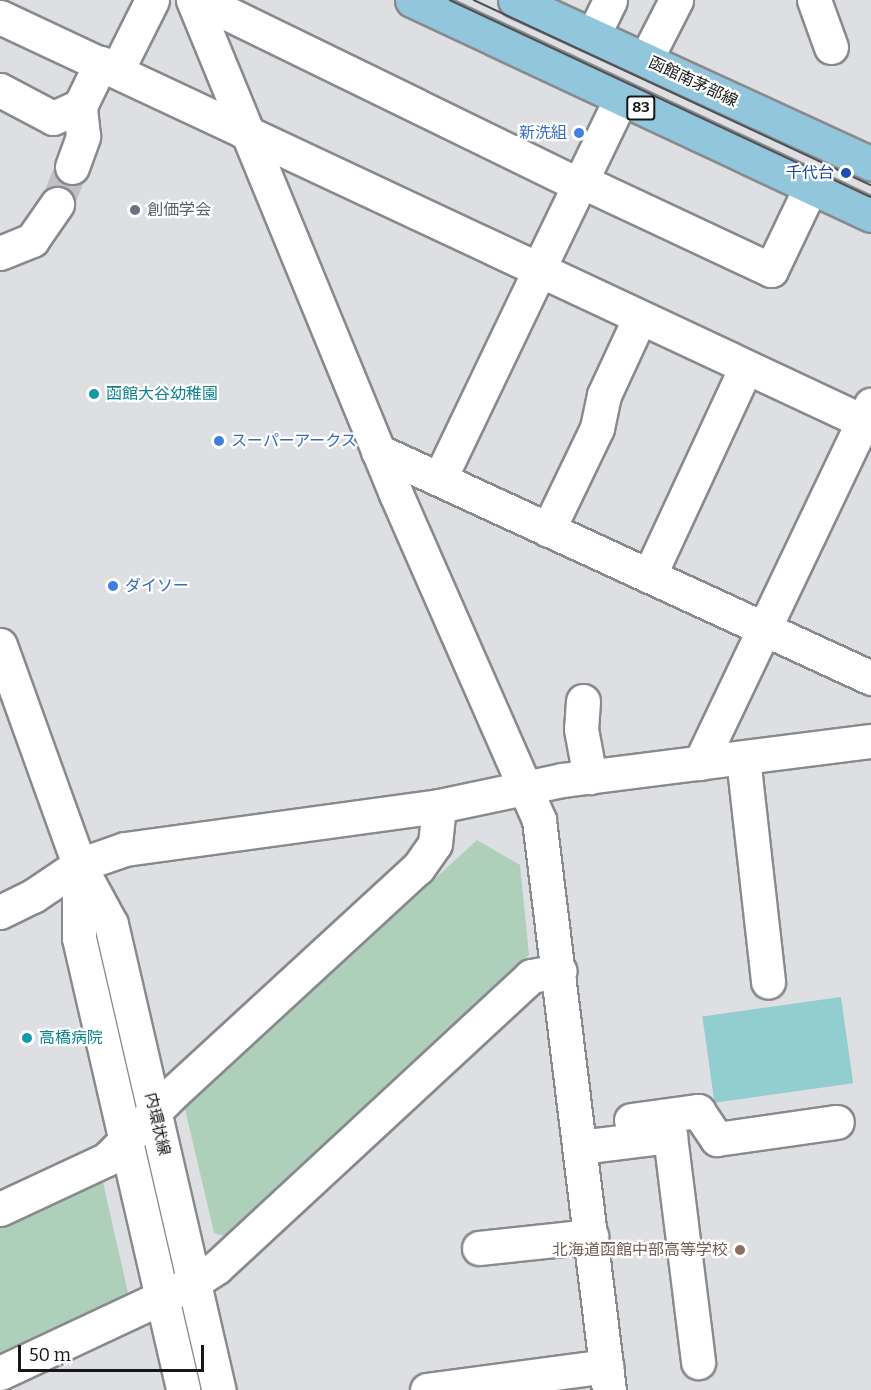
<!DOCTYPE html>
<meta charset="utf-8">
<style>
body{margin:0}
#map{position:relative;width:871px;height:1390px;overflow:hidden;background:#dedfe2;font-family:Bitter,"Noto Sans JP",serif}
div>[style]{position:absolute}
.green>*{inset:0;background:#aed0bb}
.water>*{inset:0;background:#92cdd0;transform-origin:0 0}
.minor-tunnel>*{height:33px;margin-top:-16.5px;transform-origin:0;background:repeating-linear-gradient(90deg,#c0c1c4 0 33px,transparent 0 49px)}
.roads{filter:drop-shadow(2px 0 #898a8d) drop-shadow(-2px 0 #898a8d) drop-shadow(0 2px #898a8d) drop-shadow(0 -2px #898a8d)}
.minor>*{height:33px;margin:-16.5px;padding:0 16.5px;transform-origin:16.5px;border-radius:16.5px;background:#fff}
.major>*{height:33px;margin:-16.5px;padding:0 16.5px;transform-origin:16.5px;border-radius:16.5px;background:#92c6dd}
.tram>*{height:1.5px;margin:-0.75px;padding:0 0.75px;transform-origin:0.75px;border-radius:0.75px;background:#505152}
.dots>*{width:16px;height:16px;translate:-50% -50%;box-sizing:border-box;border:3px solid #fff;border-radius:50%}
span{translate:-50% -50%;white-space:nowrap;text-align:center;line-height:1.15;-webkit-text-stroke:4.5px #fff;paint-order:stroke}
.shield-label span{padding:2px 4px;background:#fff;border:2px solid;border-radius:4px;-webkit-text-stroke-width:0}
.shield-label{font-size:15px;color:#161718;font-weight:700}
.street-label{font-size:16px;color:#161718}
.shop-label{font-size:16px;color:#366cbe}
.right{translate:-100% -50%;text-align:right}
.left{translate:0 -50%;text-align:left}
.transit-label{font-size:16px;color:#164399}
.worship-label{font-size:16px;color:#5b616d}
.culture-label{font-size:16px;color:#0d838f}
.education-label{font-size:16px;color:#785e54}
.scale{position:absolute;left:18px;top:1345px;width:186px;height:27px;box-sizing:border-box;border:3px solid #161718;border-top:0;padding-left:8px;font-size:18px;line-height:21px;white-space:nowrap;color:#161718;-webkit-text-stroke:4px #fff;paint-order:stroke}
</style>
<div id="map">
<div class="green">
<i style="clip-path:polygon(477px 840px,520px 865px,529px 955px,228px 1237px,214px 1233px,185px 1109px)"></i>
<i style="clip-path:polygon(102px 1178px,129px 1297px,0 1356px,0 1226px)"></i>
</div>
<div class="water">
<i style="left:841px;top:997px;width:87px;height:140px;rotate:82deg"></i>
</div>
<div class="minor-tunnel">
<i style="left:57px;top:204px;width:40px;rotate:-68deg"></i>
</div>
<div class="roads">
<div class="minor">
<i style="left:193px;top:0;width:534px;rotate:67.66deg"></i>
<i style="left:396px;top:494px;width:356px;rotate:66.3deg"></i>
<i style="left:539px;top:820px;width:574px;rotate:83deg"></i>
<i style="left:200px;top:0;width:422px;rotate:26deg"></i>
<i style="left:814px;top:0;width:50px;rotate:70.1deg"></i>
<i style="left:0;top:17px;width:962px;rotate:25.1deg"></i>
<i style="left:599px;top:23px;width:25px;rotate:-64deg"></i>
<i style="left:652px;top:47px;width:53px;rotate:-62.9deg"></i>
<i style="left:117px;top:70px;width:78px;rotate:-63.4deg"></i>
<i style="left:0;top:90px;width:60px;rotate:27.8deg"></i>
<i style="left:53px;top:118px;width:30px;rotate:-24deg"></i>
<i style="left:80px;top:106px;width:48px;rotate:-64deg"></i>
<i style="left:72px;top:167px;width:33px;rotate:-70deg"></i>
<i style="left:83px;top:136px;width:30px;rotate:-96deg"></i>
<i style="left:581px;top:181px;width:210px;rotate:25.1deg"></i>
<i style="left:771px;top:270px;width:76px;rotate:-64.4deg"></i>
<i style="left:0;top:253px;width:35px;rotate:-22deg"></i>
<i style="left:32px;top:240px;width:44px;rotate:-55.2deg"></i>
<i style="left:539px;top:268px;width:172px;rotate:-64.2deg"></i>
<i style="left:378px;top:451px;width:543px;rotate:24.72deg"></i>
<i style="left:440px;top:478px;width:215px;rotate:-64.4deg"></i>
<i style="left:548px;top:530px;width:113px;rotate:-64.3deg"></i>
<i style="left:597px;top:428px;width:34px;rotate:-78deg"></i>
<i style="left:604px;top:395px;width:72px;rotate:-65.2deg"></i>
<i style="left:649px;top:576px;width:216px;rotate:-65.1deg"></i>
<i style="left:0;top:645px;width:234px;rotate:70.2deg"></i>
<i style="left:79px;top:865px;width:67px;rotate:61.5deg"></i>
<i style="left:111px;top:924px;width:478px;rotate:77deg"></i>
<i style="left:583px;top:701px;width:28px;rotate:94deg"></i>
<i style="left:581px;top:729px;width:49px;rotate:79.4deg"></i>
<i style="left:743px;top:758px;width:225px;rotate:83.6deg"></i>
<i style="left:700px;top:763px;width:397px;rotate:-64.5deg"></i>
<i style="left:79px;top:870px;width:68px;rotate:90deg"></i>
<i style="left:79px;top:938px;width:464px;rotate:77deg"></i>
<i style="left:0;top:912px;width:37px;rotate:-26deg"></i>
<i style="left:33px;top:896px;width:55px;rotate:-34deg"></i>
<i style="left:79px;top:865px;width:49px;rotate:-19.2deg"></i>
<i style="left:125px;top:849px;width:317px;rotate:-7.8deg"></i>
<i style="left:439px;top:806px;width:126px;rotate:-11.9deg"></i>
<i style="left:562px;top:780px;width:311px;rotate:-7.2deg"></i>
<i style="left:631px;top:1120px;width:68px;rotate:-7.7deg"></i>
<i style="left:698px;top:1111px;width:34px;rotate:56deg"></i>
<i style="left:717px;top:1139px;width:121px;rotate:-8.1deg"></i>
<i style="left:580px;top:1147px;width:91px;rotate:-7deg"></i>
<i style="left:670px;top:1136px;width:228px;rotate:82.9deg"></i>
<i style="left:0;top:1209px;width:118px;rotate:-25deg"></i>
<i style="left:107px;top:1159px;width:95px;rotate:-45deg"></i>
<i style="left:174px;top:1092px;width:331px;rotate:-42.6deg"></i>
<i style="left:418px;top:868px;width:29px;rotate:-55deg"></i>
<i style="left:435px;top:844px;width:38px;rotate:-84deg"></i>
<i style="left:479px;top:1248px;width:113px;rotate:-6.1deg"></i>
<i style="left:0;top:1373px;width:214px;rotate:-25.1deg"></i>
<i style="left:194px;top:1282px;width:27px;rotate:-33deg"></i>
<i style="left:217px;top:1267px;width:428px;rotate:-42.8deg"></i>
<i style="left:531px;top:976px;width:29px;rotate:-10deg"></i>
<i style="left:427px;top:1390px;width:181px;rotate:-7.6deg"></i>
</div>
<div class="major">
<i style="left:412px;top:0;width:507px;rotate:25.1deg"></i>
<i style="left:515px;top:0;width:392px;rotate:24.7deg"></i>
</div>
</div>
<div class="tram">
<i style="left:450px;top:0;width:465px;rotate:25.1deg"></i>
<i style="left:474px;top:0;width:438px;rotate:25deg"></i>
</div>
<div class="dots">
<i style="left:579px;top:133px;background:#3f7fe0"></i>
<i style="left:846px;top:173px;background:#1a4fb4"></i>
<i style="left:135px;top:210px;background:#6b7280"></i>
<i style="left:94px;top:394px;background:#0f9aa8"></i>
<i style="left:219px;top:441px;background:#3f7fe0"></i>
<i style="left:113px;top:586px;background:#3f7fe0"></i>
<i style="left:27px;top:1038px;background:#0f9aa8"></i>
<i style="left:740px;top:1250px;background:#8d6e63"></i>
</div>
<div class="shield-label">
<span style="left:641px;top:108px">83</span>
</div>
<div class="street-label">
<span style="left:693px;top:82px;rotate:25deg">函館南茅部線</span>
<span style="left:157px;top:1124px;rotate:77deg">内環状線</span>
</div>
<div class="shop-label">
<span class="right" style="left:567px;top:133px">新洗組</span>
<span class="left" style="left:231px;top:441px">スーパーアークス</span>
<span class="left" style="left:125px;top:586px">ダイソー</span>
</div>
<div class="transit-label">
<span class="right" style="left:834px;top:173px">千代台</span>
</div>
<div class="worship-label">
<span class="left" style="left:147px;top:210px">創価学会</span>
</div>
<div class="culture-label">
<span class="left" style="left:106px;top:394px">函館大谷幼稚園</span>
<span class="left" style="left:39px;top:1038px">高橋病院</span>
</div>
<div class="education-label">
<span class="right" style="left:728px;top:1250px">北海道函館中部高等学校</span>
</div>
<div class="scale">50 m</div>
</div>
